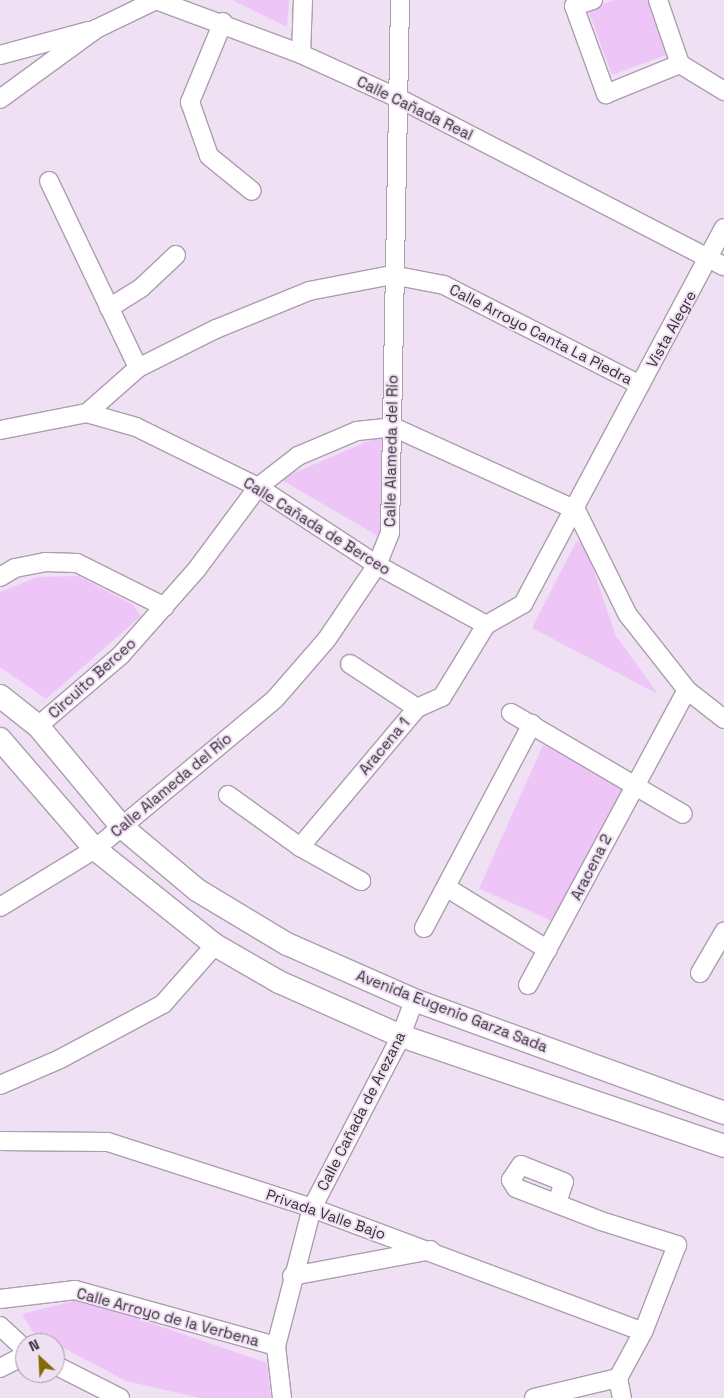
<!DOCTYPE html>
<meta charset="utf-8">
<style>
body{margin:0}
#map{position:relative;width:724px;height:1398px;overflow:hidden;background:#efe0f3;font-family:"Space Grotesk",sans-serif}
div>[style]{position:absolute}
.green>*{inset:0;background:#edc6f7;transform-origin:0 0}
.roads{filter:drop-shadow(1px 0 #ac9daf) drop-shadow(-1px 0 #ac9daf) drop-shadow(0 1px #ac9daf) drop-shadow(0 -1px #ac9daf)}
.minor>*{height:18px;margin:-9px;padding:0 9px;transform-origin:9px;border-radius:9px;background:#fff}
.tertiary>*{height:22px;margin:-11px;padding:0 11px;transform-origin:11px;border-radius:11px;background:#fff}
span{translate:-50% -50%;white-space:nowrap;text-align:center;line-height:1.15;-webkit-text-stroke:4px #efe0f3;paint-order:stroke}
.street-label{font-size:15px;color:#363037}
.north{position:absolute;left:15px;top:1333px;width:50px;height:50px;box-sizing:border-box;background:#efe0f3;border:1px solid #a59aa8;border-radius:50%;rotate:335deg;font-size:14px;font-weight:700;line-height:20px;text-align:center;color:#363037}
.north::after{content:'';display:block;margin:auto;width:18px;height:22px;background:#826b04;clip-path:polygon(50% 0,100% 100%,50% 72%,0 100%)}
</style>
<div id="map">
<div class="green">
<i style="clip-path:polygon(232px 0,289px 0,287px 27px)"></i>
<i style="clip-path:polygon(614px 0,655px 0,674px 52px,612px 75px,588px 10px)"></i>
<i style="clip-path:polygon(387px 433px,385px 531px,378px 536px,280px 479px)"></i>
<i style="clip-path:polygon(583px 540px,616px 636px,658px 694px,532px 628px,576px 542px)"></i>
<i style="clip-path:polygon(78px 576px,132px 604px,141px 616px,46px 699px,0 667px,0 592px,37px 577px)"></i>
<i style="left:543px;top:745px;width:90px;height:157px;rotate:24deg"></i>
<i style="clip-path:polygon(81px 1299px,267px 1363px,271px 1398px,200px 1398px,126px 1381px,32px 1331px,22px 1314px)"></i>
</div>
<div class="roads">
<div class="minor">
<i style="left:156px;top:0;width:155px;rotate:20.4deg"></i>
<i style="left:301px;top:54px;width:107px;rotate:24.4deg"></i>
<i style="left:398px;top:98px;width:367px;rotate:27.3deg"></i>
<i style="left:593px;top:0;width:20px;rotate:162deg"></i>
<i style="left:574px;top:6px;width:94px;rotate:70deg"></i>
<i style="left:606px;top:94px;width:80px;rotate:-22.1deg"></i>
<i style="left:680px;top:64px;width:68px;rotate:-109deg"></i>
<i style="left:223px;top:22px;width:87px;rotate:112.4deg"></i>
<i style="left:190px;top:102px;width:57px;rotate:70.6deg"></i>
<i style="left:209px;top:156px;width:55px;rotate:39.1deg"></i>
<i style="left:301px;top:54px;width:54px;rotate:-87.9deg"></i>
<i style="left:0;top:55px;width:92px;rotate:-15.1deg"></i>
<i style="left:680px;top:64px;width:52px;rotate:31.5deg"></i>
<i style="left:0;top:99px;width:119px;rotate:-36.1deg"></i>
<i style="left:96px;top:29px;width:67px;rotate:-25.8deg"></i>
<i style="left:49px;top:181px;width:207px;rotate:64.5deg"></i>
<i style="left:109px;top:308px;width:38px;rotate:-32deg"></i>
<i style="left:141px;top:288px;width:48px;rotate:-43.3deg"></i>
<i style="left:87px;top:413px;width:68px;rotate:-41.4deg"></i>
<i style="left:138px;top:368px;width:87px;rotate:-26.6deg"></i>
<i style="left:216px;top:329px;width:100px;rotate:-22.2deg"></i>
<i style="left:309px;top:291px;width:85px;rotate:-10.9deg"></i>
<i style="left:392px;top:275px;width:53px;rotate:10.9deg"></i>
<i style="left:444px;top:285px;width:220px;rotate:27deg"></i>
<i style="left:0;top:430px;width:89px;rotate:-11.1deg"></i>
<i style="left:87px;top:413px;width:51px;rotate:15.9deg"></i>
<i style="left:136px;top:427px;width:136px;rotate:26.2deg"></i>
<i style="left:258px;top:487px;width:142px;rotate:33.2deg"></i>
<i style="left:377px;top:565px;width:124px;rotate:28.8deg"></i>
<i style="left:486px;top:625px;width:43px;rotate:-29.6deg"></i>
<i style="left:523px;top:604px;width:426px;rotate:-61.9deg"></i>
<i style="left:576px;top:510px;width:117px;rotate:63.7deg"></i>
<i style="left:628px;top:615px;width:95px;rotate:51.8deg"></i>
<i style="left:687px;top:690px;width:47px;rotate:38.1deg"></i>
<i style="left:0;top:577px;width:17px;rotate:-31deg"></i>
<i style="left:15px;top:568px;width:31px;rotate:-11deg"></i>
<i style="left:45px;top:562px;width:32px;rotate:2deg"></i>
<i style="left:77px;top:563px;width:98px;rotate:26.6deg"></i>
<i style="left:350px;top:664px;width:80px;rotate:33.3deg"></i>
<i style="left:511px;top:713px;width:199px;rotate:30.4deg"></i>
<i style="left:38px;top:726px;width:109px;rotate:-40.5deg"></i>
<i style="left:121px;top:655px;width:115px;rotate:-48.5deg"></i>
<i style="left:197px;top:569px;width:102px;rotate:-53.4deg"></i>
<i style="left:258px;top:487px;width:51px;rotate:-37.8deg"></i>
<i style="left:298px;top:456px;width:64px;rotate:-23deg"></i>
<i style="left:357px;top:431px;width:36px;rotate:-6deg"></i>
<i style="left:393px;top:427px;width:201px;rotate:24.4deg"></i>
<i style="left:228px;top:795px;width:89px;rotate:35.8deg"></i>
<i style="left:300px;top:847px;width:70px;rotate:29.1deg"></i>
<i style="left:300px;top:847px;width:182px;rotate:-49.9deg"></i>
<i style="left:417px;top:708px;width:27px;rotate:-24deg"></i>
<i style="left:442px;top:697px;width:84px;rotate:-58.6deg"></i>
<i style="left:449px;top:889px;width:116px;rotate:31.6deg"></i>
<i style="left:0;top:907px;width:111px;rotate:-31.4deg"></i>
<i style="left:95px;top:849px;width:234px;rotate:-39.8deg"></i>
<i style="left:275px;top:699px;width:79px;rotate:-49.1deg"></i>
<i style="left:327px;top:639px;width:89px;rotate:-56deg"></i>
<i style="left:377px;top:565px;width:35px;rotate:-68deg"></i>
<i style="left:390px;top:532px;width:532px;rotate:-88.92deg"></i>
<i style="left:424px;top:928px;width:231px;rotate:-62.1deg"></i>
<i style="left:700px;top:973px;width:48px;rotate:-59.7deg"></i>
<i style="left:528px;top:985px;width:335px;rotate:-61.7deg"></i>
<i style="left:0;top:1085px;width:65px;rotate:-23.4deg"></i>
<i style="left:60px;top:1059px;width:117px;rotate:-28.1deg"></i>
<i style="left:163px;top:1004px;width:79px;rotate:-48.6deg"></i>
<i style="left:0;top:1141px;width:108px;rotate:0.5deg"></i>
<i style="left:108px;top:1142px;width:214px;rotate:17.9deg"></i>
<i style="left:312px;top:1208px;width:353px;rotate:20.5deg"></i>
<i style="left:557px;top:1203px;width:22px;rotate:-72deg"></i>
<i style="left:564px;top:1182px;width:46px;rotate:-158.4deg"></i>
<i style="left:521px;top:1165px;width:18px;rotate:124deg"></i>
<i style="left:511px;top:1180px;width:9px;rotate:58deg"></i>
<i style="left:516px;top:1188px;width:91px;rotate:21.2deg"></i>
<i style="left:601px;top:1221px;width:80px;rotate:17.5deg"></i>
<i style="left:677px;top:1245px;width:93px;rotate:111.3deg"></i>
<i style="left:643px;top:1332px;width:52px;rotate:118.5deg"></i>
<i style="left:618px;top:1378px;width:20px;rotate:79deg"></i>
<i style="left:292px;top:1276px;width:141px;rotate:-10.6deg"></i>
<i style="left:0;top:1299px;width:76px;rotate:-6.8deg"></i>
<i style="left:75px;top:1290px;width:209px;rotate:15.6deg"></i>
<i style="left:0;top:1326px;width:34px;rotate:43deg"></i>
<i style="left:55px;top:1365px;width:73px;rotate:26.9deg"></i>
<i style="left:0;top:1368px;width:28px;rotate:-27deg"></i>
<i style="left:282px;top:1398px;width:52px;rotate:-96.6deg"></i>
<i style="left:276px;top:1346px;width:143px;rotate:-75.4deg"></i>
<i style="left:312px;top:1208px;width:194px;rotate:-62.6deg"></i>
<i style="left:401px;top:1036px;width:38px;rotate:-70deg"></i>
<i style="left:534px;top:1398px;width:86px;rotate:-13.4deg"></i>
</div>
<div class="tertiary">
<i style="left:0;top:696px;width:48px;rotate:38.3deg"></i>
<i style="left:38px;top:726px;width:131px;rotate:50.3deg"></i>
<i style="left:122px;top:827px;width:98px;rotate:40deg"></i>
<i style="left:197px;top:890px;width:105px;rotate:31deg"></i>
<i style="left:287px;top:944px;width:139px;rotate:23.8deg"></i>
<i style="left:414px;top:1000px;width:330px;rotate:20deg"></i>
<i style="left:0;top:739px;width:145px;rotate:49.2deg"></i>
<i style="left:95px;top:849px;width:154px;rotate:38.7deg"></i>
<i style="left:215px;top:945px;width:74px;rotate:30deg"></i>
<i style="left:279px;top:982px;width:133px;rotate:23.9deg"></i>
<i style="left:401px;top:1036px;width:341px;rotate:18.8deg"></i>
</div>
</div>
<div class="street-label">
<span style="left:415px;top:108px;rotate:26deg">Calle Cañada Real</span>
<span style="left:671px;top:329px;rotate:-61deg">Vista Alegre</span>
<span style="left:541px;top:334px;rotate:27deg">Calle Arroyo Canta La Piedra</span>
<span style="left:391px;top:451px;rotate:-89deg">Calle Alameda del Río</span>
<span style="left:317px;top:526px;rotate:32deg">Calle Cañada de Berceo</span>
<span style="left:92px;top:678px;rotate:-42deg">Circuito Berceo</span>
<span style="left:384px;top:746px;rotate:-50deg">Aracena 1</span>
<span style="left:171px;top:785px;rotate:-40deg">Calle Alameda del Río</span>
<span style="left:591px;top:867px;rotate:-63deg">Aracena 2</span>
<span style="left:452px;top:1011px;rotate:21deg">Avenida Eugenio Garza Sada</span>
<span style="left:361px;top:1111px;rotate:-63deg">Calle Cañada de Arezana</span>
<span style="left:326px;top:1214px;rotate:19deg">Privada Valle Bajo</span>
<span style="left:168px;top:1317px;rotate:15deg">Calle Arroyo de la Verbena</span>
</div>
<div class="north">N</div>
</div>
